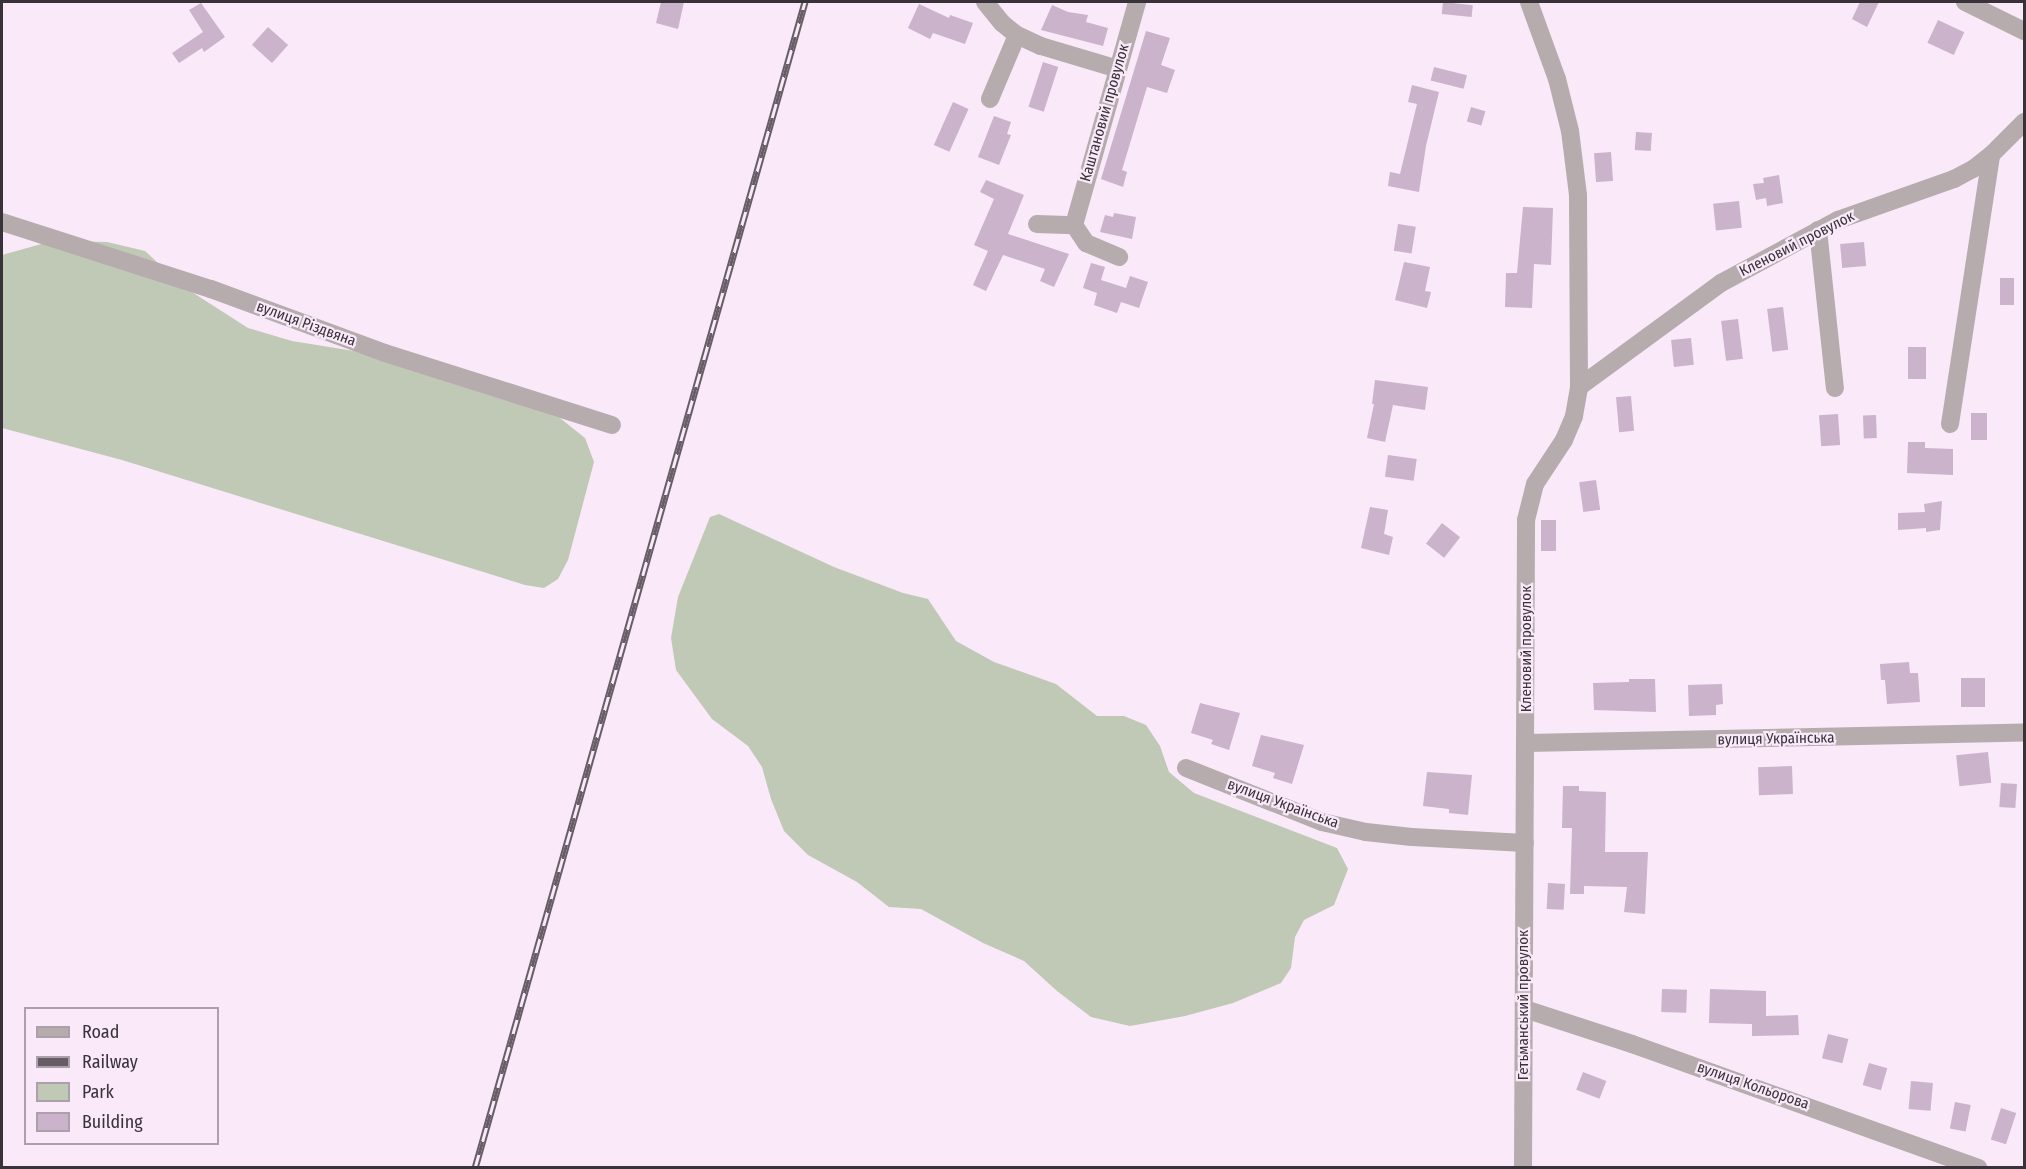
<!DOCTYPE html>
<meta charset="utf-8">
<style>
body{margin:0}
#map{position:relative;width:2026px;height:1169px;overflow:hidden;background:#f9e9f9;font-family:"Fira Sans Condensed",sans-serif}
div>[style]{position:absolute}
.green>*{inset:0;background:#bfc9b5}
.building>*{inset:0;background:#cbb3cb;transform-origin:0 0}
.minor>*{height:18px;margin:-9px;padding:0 9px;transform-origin:9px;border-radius:9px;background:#b6acae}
.rail>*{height:7px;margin-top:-3.5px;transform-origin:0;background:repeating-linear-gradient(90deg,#f9e9f9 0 14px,#665d66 0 28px);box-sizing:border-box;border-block:2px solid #665d66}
span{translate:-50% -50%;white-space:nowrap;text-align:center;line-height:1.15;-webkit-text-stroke:4.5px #f9e9f9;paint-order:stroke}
.street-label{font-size:15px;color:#393339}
.frame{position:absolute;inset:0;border:3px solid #393339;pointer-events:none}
.legend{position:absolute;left:24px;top:1007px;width:195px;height:138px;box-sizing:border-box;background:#f9e9f9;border:2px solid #aca0ac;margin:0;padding:8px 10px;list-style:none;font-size:18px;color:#393339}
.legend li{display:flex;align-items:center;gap:12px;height:30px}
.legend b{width:30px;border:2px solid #aca0ac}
</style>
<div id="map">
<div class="green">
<i style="clip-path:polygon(52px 241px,107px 242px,145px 251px,184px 287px,248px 328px,292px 341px,354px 351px,560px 418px,585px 438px,594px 462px,568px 560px,558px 579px,544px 588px,525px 585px,122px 460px,2px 428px,2px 255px)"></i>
<i style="clip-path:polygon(719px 514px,834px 567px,903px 593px,928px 599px,956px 641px,994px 662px,1056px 684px,1097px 716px,1124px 716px,1146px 725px,1160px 746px,1169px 772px,1194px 793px,1337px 848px,1348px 869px,1334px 905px,1304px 920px,1295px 937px,1291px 968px,1281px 983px,1233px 1003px,1185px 1016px,1130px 1026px,1091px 1017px,1057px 991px,1024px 961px,983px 943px,921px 909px,889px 907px,857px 882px,808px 855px,784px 831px,771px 799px,762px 767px,748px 746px,712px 719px,676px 670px,671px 638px,678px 597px,710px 517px)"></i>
</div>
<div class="building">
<i style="clip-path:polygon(661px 2px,684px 2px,678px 29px,656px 23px)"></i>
<i style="left:1443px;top:2px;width:30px;height:12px;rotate:6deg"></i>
<i style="clip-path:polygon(1860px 2px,1879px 2px,1867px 27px,1852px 19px)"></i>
<i style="clip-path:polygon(201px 3px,225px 37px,204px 52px,202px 48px,179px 63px,172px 53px,203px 32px,189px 10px)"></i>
<i style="clip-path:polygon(919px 4px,949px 18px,950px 15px,973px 23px,965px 44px,933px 33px,930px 39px,908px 28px)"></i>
<i style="clip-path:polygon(1052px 5px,1068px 12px,1088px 15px,1086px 22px,1108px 28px,1103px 46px,1041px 30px)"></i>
<i style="left:1938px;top:20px;width:29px;height:25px;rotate:25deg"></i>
<i style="left:268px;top:27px;width:27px;height:24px;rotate:42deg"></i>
<i style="clip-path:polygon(1146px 31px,1170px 38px,1161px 65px,1175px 70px,1167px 93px,1147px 87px,1122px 170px,1127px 172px,1123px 187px,1101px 179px)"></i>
<i style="left:1043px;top:62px;width:16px;height:47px;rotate:18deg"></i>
<i style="left:1434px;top:67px;width:34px;height:14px;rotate:14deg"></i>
<i style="clip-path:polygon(1412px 85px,1439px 92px,1426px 146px,1419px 192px,1388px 186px,1390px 172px,1400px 174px,1417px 104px,1408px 102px)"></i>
<i style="left:953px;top:102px;width:17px;height:47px;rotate:24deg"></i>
<i style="left:1471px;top:107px;width:15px;height:15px;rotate:16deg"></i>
<i style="clip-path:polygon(994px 116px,1011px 122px,1007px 134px,1011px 135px,999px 165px,978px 157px)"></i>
<i style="left:1636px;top:132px;width:16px;height:18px;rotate:4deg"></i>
<i style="left:1611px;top:152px;width:29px;height:17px;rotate:86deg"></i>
<i style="clip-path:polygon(1779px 175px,1783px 203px,1767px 206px,1766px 198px,1756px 200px,1753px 184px,1764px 183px,1763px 178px)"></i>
<i style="clip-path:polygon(986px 180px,1024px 195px,1008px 234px,1069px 254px,1054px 287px,1040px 281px,1045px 269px,1003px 255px,986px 291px,973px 285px,988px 251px,974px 245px,994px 199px,980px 192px)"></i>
<i style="left:1739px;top:201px;width:27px;height:26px;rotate:84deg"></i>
<i style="clip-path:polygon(1523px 207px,1553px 208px,1551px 265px,1534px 264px,1532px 308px,1505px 307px,1506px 273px,1517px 273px)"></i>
<i style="clip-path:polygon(1114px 213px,1136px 217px,1132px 239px,1100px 232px,1105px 215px,1113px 217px)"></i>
<i style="left:1398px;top:224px;width:18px;height:27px;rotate:9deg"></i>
<i style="left:1864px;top:242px;width:24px;height:24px;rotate:85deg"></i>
<i style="clip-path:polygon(1404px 262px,1430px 267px,1425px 291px,1431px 292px,1427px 308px,1395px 300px)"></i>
<i style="clip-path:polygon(1091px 263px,1105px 267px,1101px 280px,1126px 288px,1130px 276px,1148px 282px,1139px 308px,1121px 302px,1117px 313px,1094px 305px,1097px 293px,1083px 288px)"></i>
<i style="left:2000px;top:278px;width:14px;height:27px"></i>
<i style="left:1783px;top:307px;width:43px;height:16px;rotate:83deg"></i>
<i style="left:1738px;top:319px;width:40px;height:17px;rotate:83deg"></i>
<i style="left:1691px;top:338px;width:27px;height:20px;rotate:84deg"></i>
<i style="left:1908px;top:347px;width:18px;height:32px"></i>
<i style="clip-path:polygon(1375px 380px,1428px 387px,1425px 410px,1393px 405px,1385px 442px,1367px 438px,1374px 404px,1372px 404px)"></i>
<i style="left:1631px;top:396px;width:35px;height:15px;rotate:85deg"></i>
<i style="left:1971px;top:413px;width:16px;height:27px"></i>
<i style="left:1838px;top:414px;width:31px;height:19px;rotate:86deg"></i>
<i style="left:1876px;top:415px;width:23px;height:13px;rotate:88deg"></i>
<i style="clip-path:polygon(1908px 442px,1925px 442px,1925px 448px,1953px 449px,1953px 475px,1907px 473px)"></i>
<i style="left:1388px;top:455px;width:29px;height:22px;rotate:8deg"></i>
<i style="left:1596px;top:480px;width:30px;height:17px;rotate:82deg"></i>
<i style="clip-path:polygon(1942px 501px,1940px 530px,1926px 532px,1926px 528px,1898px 530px,1898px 513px,1925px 512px,1924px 504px)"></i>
<i style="clip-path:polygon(1370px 507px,1388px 510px,1384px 534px,1393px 537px,1389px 555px,1361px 548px)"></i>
<i style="left:1541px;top:520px;width:15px;height:31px"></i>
<i style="left:1442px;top:523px;width:23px;height:26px;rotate:38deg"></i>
<i style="clip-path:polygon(1909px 662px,1910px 673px,1918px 673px,1920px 702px,1887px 704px,1885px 680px,1881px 680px,1880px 664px)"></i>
<i style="left:1961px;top:678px;width:24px;height:29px"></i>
<i style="clip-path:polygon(1629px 679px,1655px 679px,1656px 712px,1594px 710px,1593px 683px,1629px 682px)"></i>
<i style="clip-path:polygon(1722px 684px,1723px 704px,1716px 705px,1716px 715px,1689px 716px,1688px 685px)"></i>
<i style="clip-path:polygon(1200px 703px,1240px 713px,1229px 750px,1211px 744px,1213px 740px,1191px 733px)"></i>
<i style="clip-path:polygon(1261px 735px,1304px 745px,1292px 784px,1273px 778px,1275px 773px,1252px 766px)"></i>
<i style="left:1988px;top:752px;width:31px;height:32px;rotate:84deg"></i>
<i style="left:1792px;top:766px;width:28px;height:34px;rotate:88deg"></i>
<i style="clip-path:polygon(1427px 772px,1472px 775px,1468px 815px,1449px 813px,1449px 809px,1423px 806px)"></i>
<i style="left:2001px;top:783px;width:16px;height:24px;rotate:4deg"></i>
<i style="clip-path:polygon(1563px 786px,1579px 786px,1579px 791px,1606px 792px,1605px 852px,1648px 852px,1645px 914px,1624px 912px,1627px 887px,1584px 886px,1584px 894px,1570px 894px,1572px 828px,1562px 828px)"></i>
<i style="left:1548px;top:883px;width:17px;height:26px;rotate:3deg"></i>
<i style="left:1662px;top:989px;width:25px;height:23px;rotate:2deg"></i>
<i style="clip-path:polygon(1710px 989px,1766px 991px,1766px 1016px,1798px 1015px,1799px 1035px,1752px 1036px,1752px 1024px,1709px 1023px)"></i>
<i style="left:1828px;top:1034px;width:21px;height:25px;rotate:14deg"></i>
<i style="left:1869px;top:1063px;width:19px;height:23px;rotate:16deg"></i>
<i style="left:1583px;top:1072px;width:25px;height:19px;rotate:21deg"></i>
<i style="left:1911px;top:1081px;width:22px;height:28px;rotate:5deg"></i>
<i style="left:1955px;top:1102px;width:16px;height:27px;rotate:11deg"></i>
<i style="left:2001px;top:1108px;width:16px;height:33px;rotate:18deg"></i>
</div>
<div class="minor">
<i style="left:985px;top:2px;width:27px;rotate:51deg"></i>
<i style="left:1002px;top:23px;width:19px;rotate:39deg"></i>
<i style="left:1017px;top:35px;width:26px;rotate:25deg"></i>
<i style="left:1041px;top:46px;width:80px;rotate:16.6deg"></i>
<i style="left:1965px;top:2px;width:66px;rotate:26.2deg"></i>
<i style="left:990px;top:99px;width:69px;rotate:-67.1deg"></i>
<i style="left:2px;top:222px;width:219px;rotate:17.8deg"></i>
<i style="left:211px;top:289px;width:185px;rotate:20.2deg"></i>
<i style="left:385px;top:353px;width:238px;rotate:17.6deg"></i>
<i style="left:1037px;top:224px;width:37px;rotate:2deg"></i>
<i style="left:1074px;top:225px;width:22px;rotate:56deg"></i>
<i style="left:1086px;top:243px;width:36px;rotate:23deg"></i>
<i style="left:1074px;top:225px;width:232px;rotate:-74.2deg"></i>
<i style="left:1818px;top:230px;width:159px;rotate:83.9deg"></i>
<i style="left:1579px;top:387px;width:176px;rotate:-36.2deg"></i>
<i style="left:1721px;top:283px;width:133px;rotate:-28.3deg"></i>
<i style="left:1838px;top:220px;width:123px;rotate:-19.5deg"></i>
<i style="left:1954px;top:179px;width:21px;rotate:-28deg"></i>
<i style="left:1973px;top:169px;width:23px;rotate:-38deg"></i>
<i style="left:1991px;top:155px;width:47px;rotate:-45deg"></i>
<i style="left:1950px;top:424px;width:272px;rotate:-81.3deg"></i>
<i style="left:1527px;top:743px;width:497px;rotate:-1.2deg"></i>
<i style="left:1186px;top:768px;width:146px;rotate:21.7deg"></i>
<i style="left:1322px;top:822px;width:45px;rotate:12.8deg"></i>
<i style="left:1366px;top:832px;width:46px;rotate:6.2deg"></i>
<i style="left:1412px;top:837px;width:113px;rotate:3deg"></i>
<i style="left:1525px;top:1009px;width:113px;rotate:18.1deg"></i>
<i style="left:1632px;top:1044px;width:368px;rotate:19.7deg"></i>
<i style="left:1523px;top:1168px;width:648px;rotate:-89.73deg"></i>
<i style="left:1526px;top:520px;width:37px;rotate:-76deg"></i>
<i style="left:1535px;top:484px;width:53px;rotate:-56.6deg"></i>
<i style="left:1564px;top:440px;width:26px;rotate:-67deg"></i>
<i style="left:1574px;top:416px;width:29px;rotate:-80deg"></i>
<i style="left:1579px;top:387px;width:192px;rotate:-90.3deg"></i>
<i style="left:1578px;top:195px;width:64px;rotate:-97.1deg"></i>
<i style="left:1570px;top:131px;width:54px;rotate:-104deg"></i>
<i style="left:1557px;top:79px;width:82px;rotate:-110deg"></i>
</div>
<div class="rail">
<i style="left:475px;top:1168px;width:1212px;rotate:-74.2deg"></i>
</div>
<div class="street-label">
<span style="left:1105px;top:113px;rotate:-74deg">Каштановий провулок</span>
<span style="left:1797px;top:244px;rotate:-27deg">Кленовий провулок</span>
<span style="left:306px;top:324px;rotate:20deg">вулиця Різдвяна</span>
<span style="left:1527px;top:649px;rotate:-90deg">Кленовий провулок</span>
<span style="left:1776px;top:739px;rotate:-1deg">вулиця Українська</span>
<span style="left:1283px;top:804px;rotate:20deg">вулиця Українська</span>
<span style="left:1524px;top:1005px;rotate:-90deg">Гетьманський провулок</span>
<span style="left:1753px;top:1086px;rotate:19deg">вулиця Кольорова</span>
</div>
<div class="frame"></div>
<ul class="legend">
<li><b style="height:8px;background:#b6acae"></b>Road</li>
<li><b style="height:8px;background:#665d66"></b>Railway</li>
<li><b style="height:16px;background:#bfc9b5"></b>Park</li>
<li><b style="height:16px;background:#cbb3cb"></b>Building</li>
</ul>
</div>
